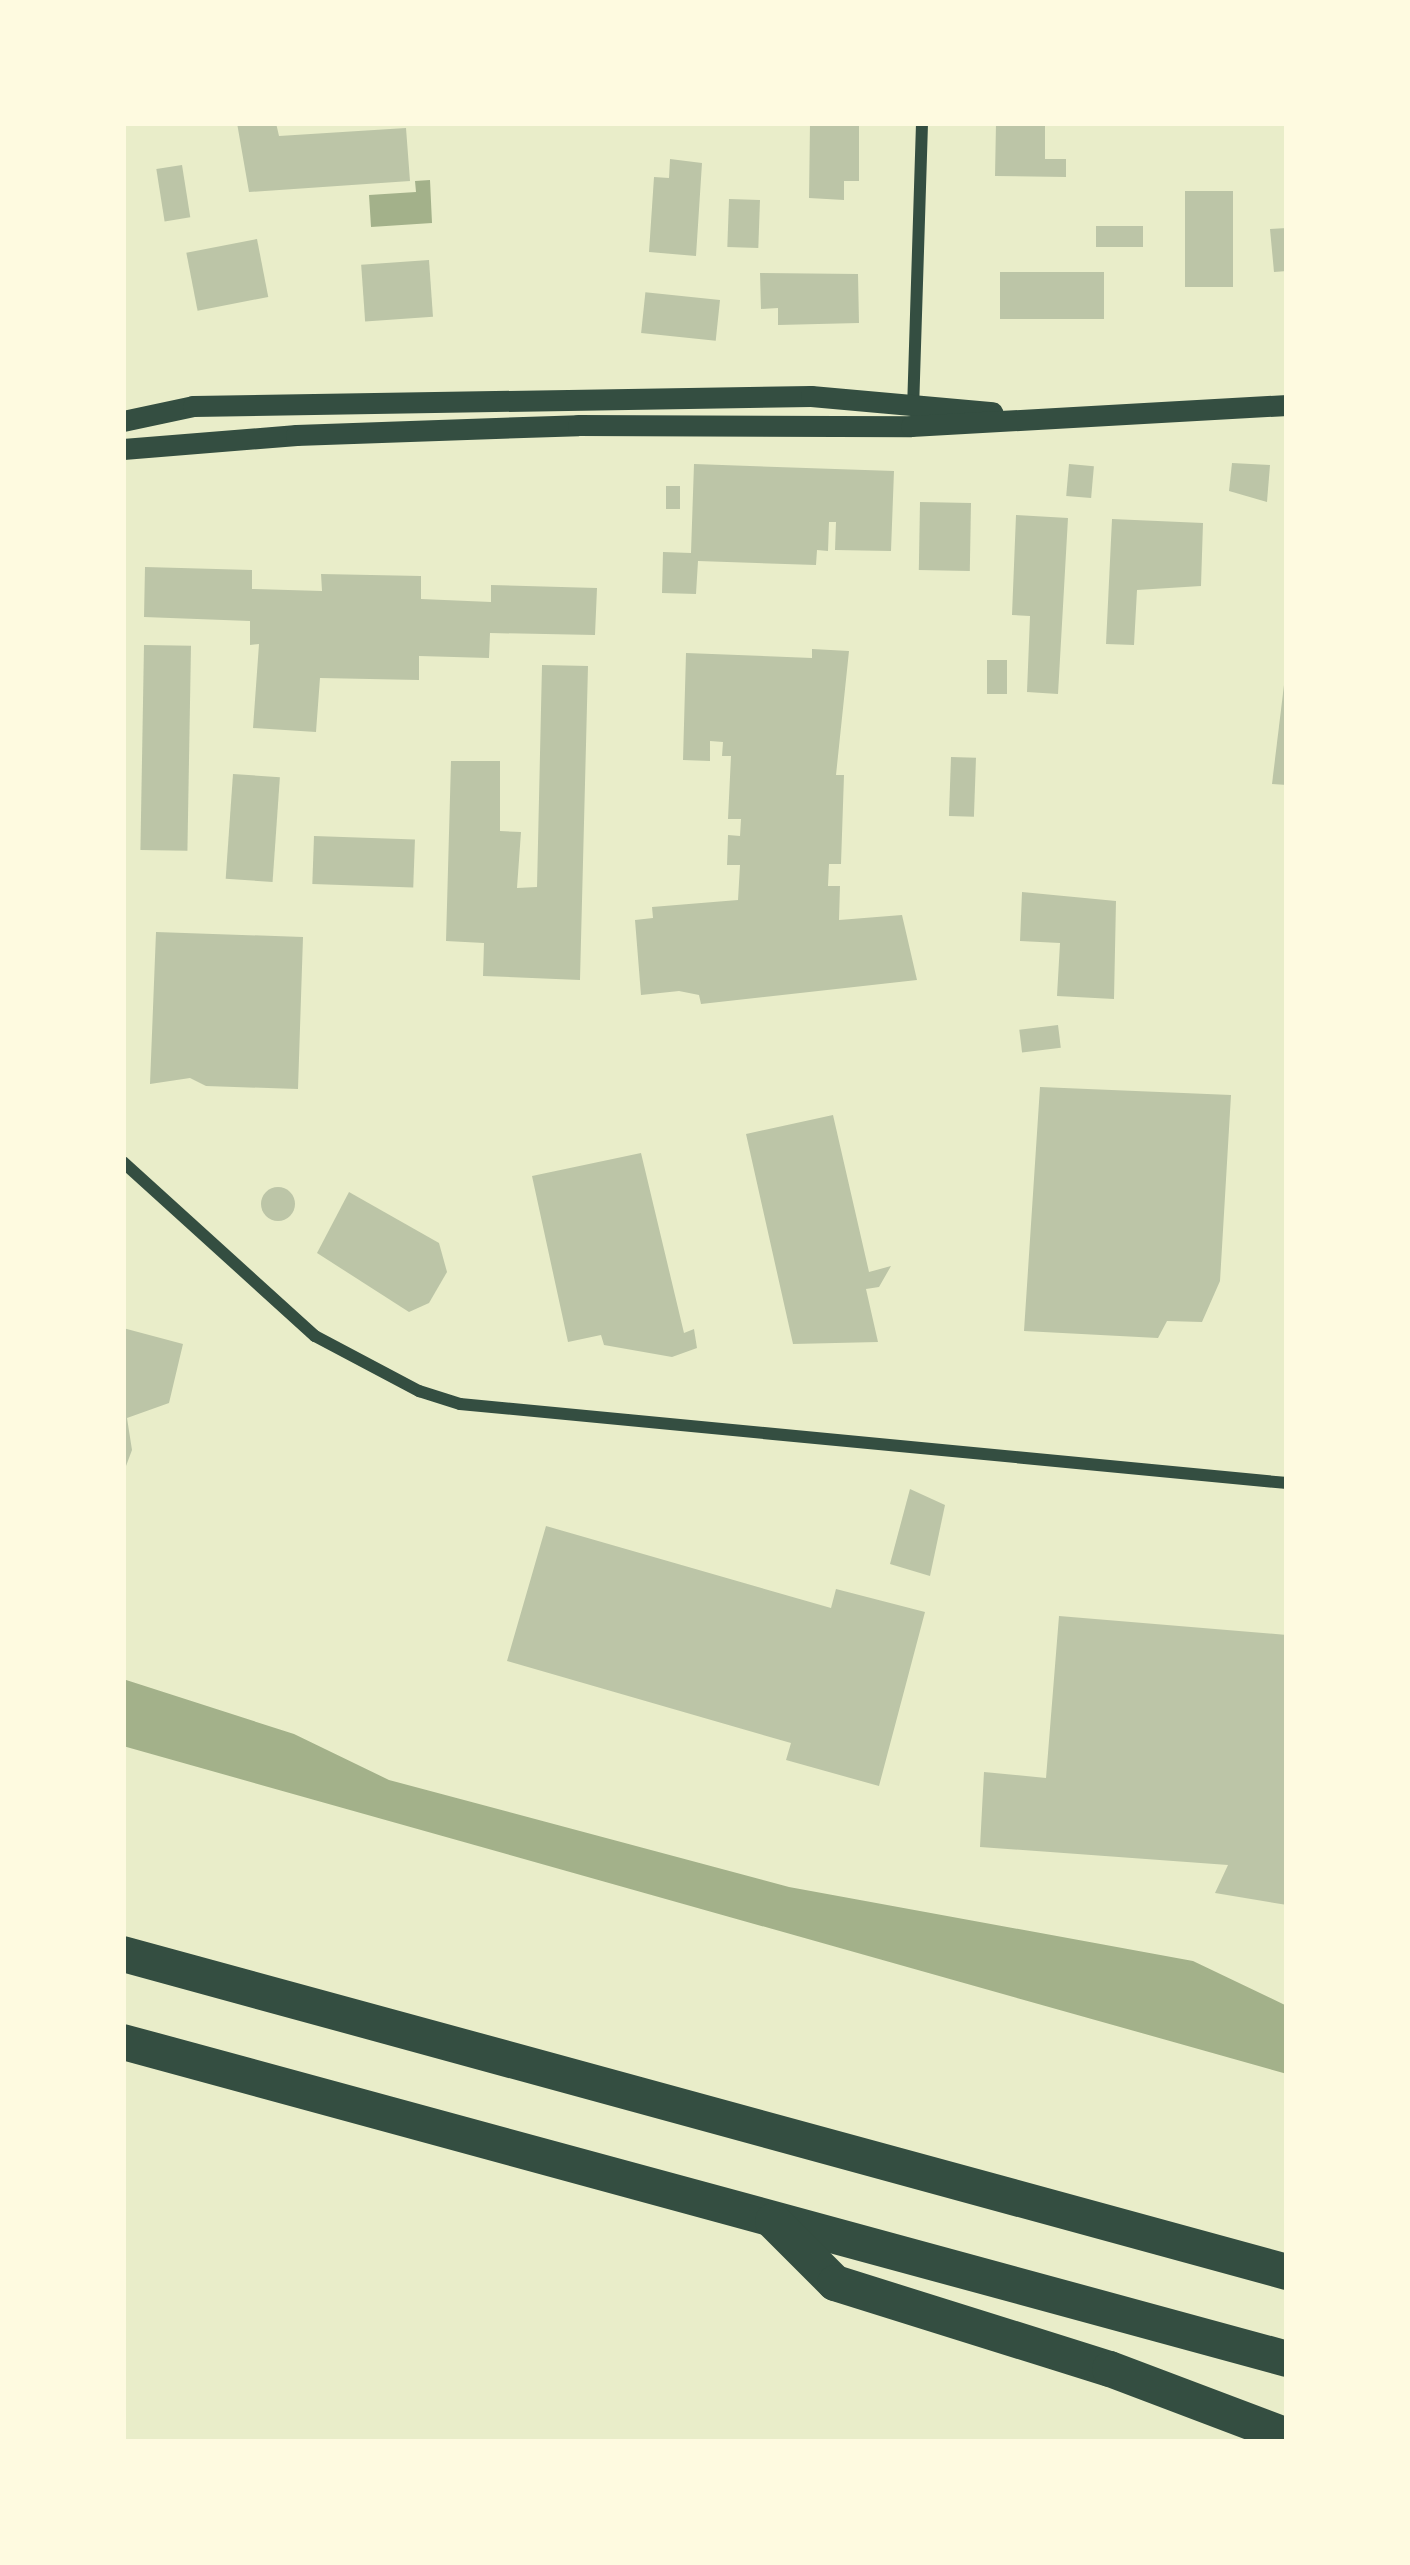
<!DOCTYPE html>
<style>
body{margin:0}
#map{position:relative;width:1410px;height:2565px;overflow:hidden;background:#e9edc9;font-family:"DejaVu Sans",sans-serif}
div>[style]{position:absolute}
.water>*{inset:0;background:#a3b18a}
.building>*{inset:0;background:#bcc5a7;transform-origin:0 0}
.round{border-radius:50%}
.minor>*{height:12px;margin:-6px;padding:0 6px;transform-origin:6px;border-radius:6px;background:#344e41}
.tertiary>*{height:21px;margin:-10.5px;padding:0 10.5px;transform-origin:10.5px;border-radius:10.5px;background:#344e41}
.motorway>*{height:36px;margin:-18px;padding:0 18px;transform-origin:18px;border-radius:18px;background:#344e41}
span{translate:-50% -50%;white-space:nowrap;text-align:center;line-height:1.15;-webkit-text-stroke:12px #fefae0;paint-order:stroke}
.frame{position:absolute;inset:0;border:126px solid #fefae0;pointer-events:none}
</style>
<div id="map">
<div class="water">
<i style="clip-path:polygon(430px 180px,432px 223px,371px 227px,369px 195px,416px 192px,415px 181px)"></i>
<i style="clip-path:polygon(123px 1679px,294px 1734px,389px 1780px,789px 1887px,1193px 1961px,1287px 2006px,1287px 2074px,123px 1746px)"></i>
</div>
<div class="building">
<i style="clip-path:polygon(237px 123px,276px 123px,279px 136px,406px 128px,410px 181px,249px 192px)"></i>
<i style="clip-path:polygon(810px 123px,859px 123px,859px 181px,844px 181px,844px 200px,809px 198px)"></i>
<i style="clip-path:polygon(996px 123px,1045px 123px,1045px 159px,1066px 159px,1066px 177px,995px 176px)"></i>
<i style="clip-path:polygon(670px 159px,702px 163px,696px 256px,649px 252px,654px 177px,669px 178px)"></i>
<i style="left:182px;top:165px;width:53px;height:26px;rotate:81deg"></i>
<i style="left:1185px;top:191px;width:48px;height:96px"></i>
<i style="left:729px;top:199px;width:31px;height:48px;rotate:2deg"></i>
<i style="left:1096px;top:226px;width:47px;height:21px"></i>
<i style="clip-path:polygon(1287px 228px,1287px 271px,1274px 272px,1270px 229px)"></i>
<i style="left:257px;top:239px;width:59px;height:72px;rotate:79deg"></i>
<i style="left:429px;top:260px;width:57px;height:68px;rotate:86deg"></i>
<i style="left:1000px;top:272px;width:104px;height:47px"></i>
<i style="clip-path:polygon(760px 273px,858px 274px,859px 323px,778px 325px,778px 308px,761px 309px)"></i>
<i style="left:720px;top:300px;width:41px;height:75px;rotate:96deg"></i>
<i style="clip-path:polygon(1232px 463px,1270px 465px,1267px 502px,1229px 491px)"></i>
<i style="clip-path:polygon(694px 464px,894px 471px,891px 551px,835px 550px,836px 522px,829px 522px,828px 551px,817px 550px,816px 565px,698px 561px,696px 594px,662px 593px,663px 552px,691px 553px)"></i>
<i style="left:1069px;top:464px;width:25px;height:32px;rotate:5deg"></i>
<i style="left:666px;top:486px;width:14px;height:23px"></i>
<i style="left:920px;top:502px;width:51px;height:68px;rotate:1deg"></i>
<i style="clip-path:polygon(1016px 515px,1068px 518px,1058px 694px,1027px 692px,1030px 616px,1012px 615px)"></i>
<i style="clip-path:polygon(1112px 519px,1203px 523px,1201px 586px,1137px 590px,1134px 645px,1106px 644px)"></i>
<i style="clip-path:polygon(145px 567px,252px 570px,252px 589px,322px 591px,321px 574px,421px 576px,421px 599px,491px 602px,491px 585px,597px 588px,595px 635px,490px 633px,489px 658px,419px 656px,419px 680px,320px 678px,316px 732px,253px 728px,259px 644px,250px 645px,250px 621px,144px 617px)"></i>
<i style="left:144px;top:645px;width:47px;height:205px;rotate:1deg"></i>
<i style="clip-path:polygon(812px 649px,849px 651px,836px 775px,844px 775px,841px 864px,829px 864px,828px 886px,840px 886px,839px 920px,902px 915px,917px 980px,701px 1004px,699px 995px,679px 991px,641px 995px,635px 920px,653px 918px,652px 907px,738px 900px,740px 865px,727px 865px,728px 835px,740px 836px,741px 819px,728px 819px,731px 756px,722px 756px,723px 742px,710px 741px,710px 761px,683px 760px,686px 653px,812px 658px)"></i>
<i style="left:987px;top:660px;width:20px;height:34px"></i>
<i style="clip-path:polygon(542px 665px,588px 666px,580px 980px,483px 976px,484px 943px,446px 941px,451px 761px,500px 761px,500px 831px,521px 832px,517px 888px,537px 887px)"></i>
<i style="clip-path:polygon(1284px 685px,1287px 685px,1287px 785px,1272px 784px)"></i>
<i style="left:951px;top:757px;width:25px;height:59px;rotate:2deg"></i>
<i style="left:233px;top:774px;width:47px;height:105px;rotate:4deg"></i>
<i style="left:314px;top:836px;width:101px;height:48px;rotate:2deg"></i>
<i style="clip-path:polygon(1022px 892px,1116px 901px,1114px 999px,1057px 996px,1060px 943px,1020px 941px)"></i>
<i style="clip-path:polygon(156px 932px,303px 937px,298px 1089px,206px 1086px,190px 1078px,150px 1084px)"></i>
<i style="left:1058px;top:1025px;width:23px;height:39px;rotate:83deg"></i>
<i style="clip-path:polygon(1040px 1087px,1231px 1095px,1220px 1281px,1202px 1322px,1167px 1321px,1158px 1338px,1024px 1331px)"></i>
<i style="clip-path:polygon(833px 1115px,869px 1272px,891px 1266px,879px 1287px,866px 1289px,878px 1342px,793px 1344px,746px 1134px)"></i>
<i style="clip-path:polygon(641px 1153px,684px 1333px,694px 1329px,697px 1348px,672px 1357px,604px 1345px,601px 1335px,568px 1342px,532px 1176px)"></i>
<i class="round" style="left:261px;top:1187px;width:34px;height:34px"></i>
<i style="clip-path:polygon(349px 1192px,439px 1243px,447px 1272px,429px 1303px,409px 1312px,317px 1253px)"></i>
<i style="clip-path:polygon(123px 1328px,183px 1344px,169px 1403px,127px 1418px,132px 1450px,123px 1474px)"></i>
<i style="clip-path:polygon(910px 1489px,945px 1505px,930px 1576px,890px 1564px)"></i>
<i style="clip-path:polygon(546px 1526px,831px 1608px,836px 1589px,925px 1612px,879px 1786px,786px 1760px,791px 1743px,507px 1661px)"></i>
<i style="clip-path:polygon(1059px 1616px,1287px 1635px,1287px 1905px,1215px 1893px,1228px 1865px,980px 1847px,984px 1772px,1046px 1778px)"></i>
</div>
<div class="minor">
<i style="left:913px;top:410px;width:287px;rotate:-88.2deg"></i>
<i style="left:123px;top:1162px;width:259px;rotate:42.2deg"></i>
<i style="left:315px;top:1336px;width:118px;rotate:27.9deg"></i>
<i style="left:419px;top:1391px;width:43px;rotate:17.6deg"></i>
<i style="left:460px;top:1404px;width:831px;rotate:5.46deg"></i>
</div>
<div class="tertiary">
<i style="left:123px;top:421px;width:72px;rotate:-12.1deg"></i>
<i style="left:193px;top:406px;width:618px;rotate:-0.93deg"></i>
<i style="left:811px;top:396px;width:182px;rotate:5.1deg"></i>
<i style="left:123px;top:449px;width:174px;rotate:-4.6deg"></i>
<i style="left:296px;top:435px;width:282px;rotate:-2deg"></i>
<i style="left:578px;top:425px;width:333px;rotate:0.2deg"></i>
<i style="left:911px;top:426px;width:377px;rotate:-3.2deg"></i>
</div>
<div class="motorway">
<i style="left:123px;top:1954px;width:1207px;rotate:15.28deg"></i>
<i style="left:123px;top:2042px;width:1206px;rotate:15.23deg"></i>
<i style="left:773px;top:2221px;width:88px;rotate:45deg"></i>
<i style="left:835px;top:2283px;width:288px;rotate:17.4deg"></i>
<i style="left:1110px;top:2369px;width:189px;rotate:20.7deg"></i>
</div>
<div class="frame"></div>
</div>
